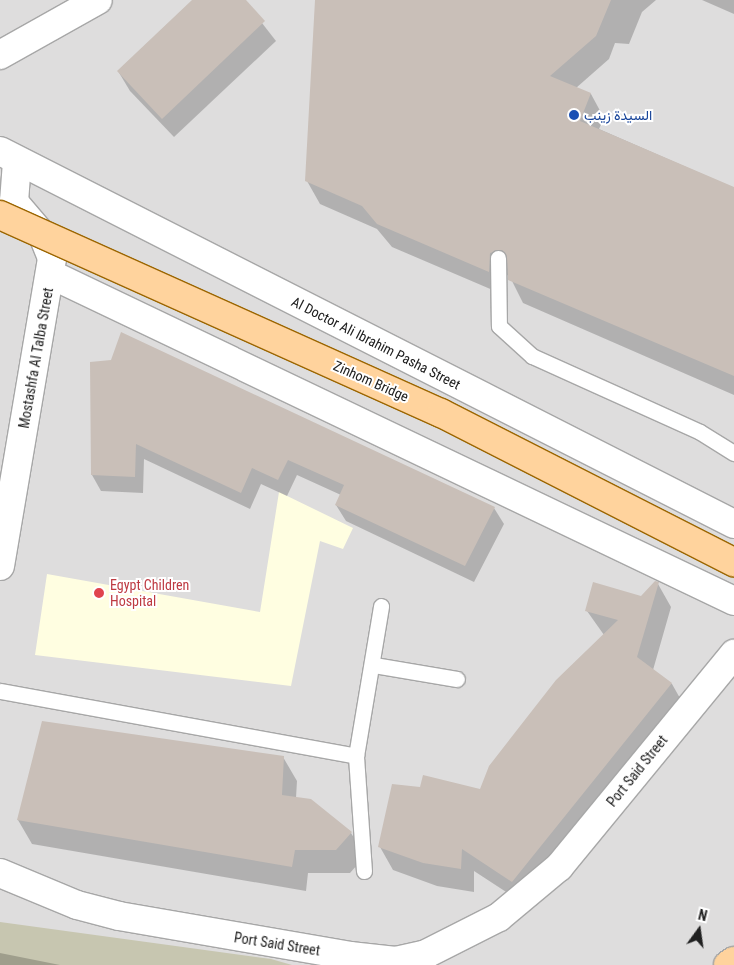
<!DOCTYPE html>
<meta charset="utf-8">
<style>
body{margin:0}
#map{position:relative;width:734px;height:965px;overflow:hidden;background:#f1ede6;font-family:"Roboto Condensed",Vazirmatn,sans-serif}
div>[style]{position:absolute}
.residential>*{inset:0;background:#dedddd;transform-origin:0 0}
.education>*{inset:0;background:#fffee1}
.construction>*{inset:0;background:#c7c6b0}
.shadow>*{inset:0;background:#0003}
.building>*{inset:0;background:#c9bfb8}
.roads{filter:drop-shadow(1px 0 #a7a7a7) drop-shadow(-1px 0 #a7a7a7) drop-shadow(0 1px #a7a7a7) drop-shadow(0 -1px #a7a7a7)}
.service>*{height:15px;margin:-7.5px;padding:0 7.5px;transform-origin:7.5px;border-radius:7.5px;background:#fff}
.minor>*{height:28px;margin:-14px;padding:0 14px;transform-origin:14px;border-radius:14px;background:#fff}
.primary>*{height:28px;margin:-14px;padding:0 14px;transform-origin:14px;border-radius:14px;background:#ffd39d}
.bridges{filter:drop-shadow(1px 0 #9c6600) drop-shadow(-1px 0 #9c6600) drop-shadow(0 1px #9c6600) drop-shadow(0 -1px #9c6600)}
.primary-bridge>*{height:28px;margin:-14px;padding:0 14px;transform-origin:14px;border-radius:14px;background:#ffd39d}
.dots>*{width:14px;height:14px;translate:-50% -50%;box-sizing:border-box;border:2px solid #fff;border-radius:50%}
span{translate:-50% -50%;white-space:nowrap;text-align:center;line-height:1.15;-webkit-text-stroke:4px #fff;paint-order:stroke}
.transit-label{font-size:14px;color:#164399}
.left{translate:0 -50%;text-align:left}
.street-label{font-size:14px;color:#202020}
.health-label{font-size:14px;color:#be3a42}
.north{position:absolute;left:674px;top:905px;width:50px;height:50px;-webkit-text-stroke:4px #fff;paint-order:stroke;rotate:14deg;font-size:14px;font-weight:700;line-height:20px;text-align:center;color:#202020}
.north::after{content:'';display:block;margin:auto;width:18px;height:22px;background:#202020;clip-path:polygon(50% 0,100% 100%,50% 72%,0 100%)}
</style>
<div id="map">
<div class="residential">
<i style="left:0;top:0;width:734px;height:965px"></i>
</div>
<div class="education">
<i style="clip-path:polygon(279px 492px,353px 528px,343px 549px,320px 541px,291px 686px,35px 655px,47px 574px,260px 612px)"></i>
</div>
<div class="construction">
<i style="clip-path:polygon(0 922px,271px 959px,292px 965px,0 965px)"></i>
</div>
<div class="shadow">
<i style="clip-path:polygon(193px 0,244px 0,276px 41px,174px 137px,130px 91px,118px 71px)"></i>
<i style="clip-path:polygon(316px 0,656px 0,642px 12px,629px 44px,615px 43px,609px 59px,576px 88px,591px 94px,604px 118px,599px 129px,734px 188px,734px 395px,523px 303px,509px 275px,503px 276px,502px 294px,392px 247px,377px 229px,320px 204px,307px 181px)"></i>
<i style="clip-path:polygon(702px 0,734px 0,734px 14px)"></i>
<i style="clip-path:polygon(91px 363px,494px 508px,504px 524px,474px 582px,346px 521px,336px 505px,341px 495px,297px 475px,287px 496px,261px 484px,250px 509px,144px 459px,143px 493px,101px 491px,92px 475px)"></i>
<i style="clip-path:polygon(658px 584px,671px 607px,653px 670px,672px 684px,685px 707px,526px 905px,474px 871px,474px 892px,437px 886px,393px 870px,380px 847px,421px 788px,481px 791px,604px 635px,587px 611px,642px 597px)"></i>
<i style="clip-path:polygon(43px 722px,283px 757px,297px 781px,296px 798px,351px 833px,365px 856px,350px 873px,308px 873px,306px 891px,32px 844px,18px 820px)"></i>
<i style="clip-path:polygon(0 953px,60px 965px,0 965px)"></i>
</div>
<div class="building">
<i style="clip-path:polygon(192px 0,246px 0,265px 21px,162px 119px,117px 71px)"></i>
<i style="clip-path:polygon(315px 0,611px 0,596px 36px,550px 76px,591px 93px,580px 121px,734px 187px,734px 376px,508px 280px,507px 257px,502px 250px,490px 253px,489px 272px,377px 224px,362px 206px,305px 181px)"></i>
<i style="clip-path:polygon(121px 332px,495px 507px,465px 566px,335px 505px,344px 485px,288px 460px,278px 480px,252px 468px,241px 493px,136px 444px,135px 477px,91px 475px,90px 362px,111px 360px)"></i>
<i style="clip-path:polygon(655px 581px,659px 582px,637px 657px,672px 683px,512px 882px,462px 849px,461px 869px,423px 863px,378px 847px,392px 784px,420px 787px,423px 775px,480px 789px,489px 766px,556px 680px,618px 620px,585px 611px,593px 582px,641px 596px)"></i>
<i style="clip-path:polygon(42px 721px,284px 756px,282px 795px,311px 799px,352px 832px,336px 850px,295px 850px,292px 867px,17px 820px)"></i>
</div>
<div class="roads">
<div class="service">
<i style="left:498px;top:258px;width:68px;rotate:89.2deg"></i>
<i style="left:499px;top:326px;width:45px;rotate:42.3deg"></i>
<i style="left:532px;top:356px;width:184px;rotate:24.3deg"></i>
<i style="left:700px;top:432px;width:40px;rotate:32deg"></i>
<i style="left:374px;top:665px;width:84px;rotate:9.6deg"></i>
<i style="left:0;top:691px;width:362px;rotate:10.3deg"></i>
<i style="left:364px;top:871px;width:115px;rotate:-94deg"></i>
<i style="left:356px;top:756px;width:152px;rotate:-80.5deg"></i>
</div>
<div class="minor">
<i style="left:0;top:55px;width:112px;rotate:-29.3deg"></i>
<i style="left:0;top:151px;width:823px;rotate:26.94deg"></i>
<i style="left:50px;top:274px;width:758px;rotate:25.55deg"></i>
<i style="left:0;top:566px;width:312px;rotate:-80.4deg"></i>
<i style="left:52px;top:258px;width:24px;rotate:-112deg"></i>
<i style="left:43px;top:236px;width:45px;rotate:-130.5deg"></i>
<i style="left:14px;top:202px;width:40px;rotate:-85.7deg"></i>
<i style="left:0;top:873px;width:83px;rotate:22.6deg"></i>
<i style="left:77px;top:905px;width:43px;rotate:14.7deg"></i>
<i style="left:119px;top:916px;width:234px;rotate:9.8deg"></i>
<i style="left:350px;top:956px;width:46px;rotate:6.2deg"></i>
<i style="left:396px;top:961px;width:31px;rotate:-13deg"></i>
<i style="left:426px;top:954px;width:82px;rotate:-26.9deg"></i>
<i style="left:499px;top:917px;width:78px;rotate:-39.8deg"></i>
<i style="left:559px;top:867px;width:276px;rotate:-50.6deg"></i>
</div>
<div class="primary">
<i style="left:728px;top:965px;width:7px;rotate:-34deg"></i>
</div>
</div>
<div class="bridges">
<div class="primary-bridge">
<i style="left:0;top:215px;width:483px;rotate:24.2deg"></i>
<i style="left:441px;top:413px;width:329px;rotate:27deg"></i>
</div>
</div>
<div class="dots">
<i style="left:574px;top:115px;background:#1a4fb4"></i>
<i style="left:99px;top:593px;background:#e0444e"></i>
</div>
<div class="transit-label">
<span class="left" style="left:584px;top:115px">السيدة زينب</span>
</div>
<div class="street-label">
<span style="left:376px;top:343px;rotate:27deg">Al Doctor Ali Ibrahim Pasha Street</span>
<span style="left:36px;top:358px;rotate:-80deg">Mostashfa Al Talba Street</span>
<span style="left:371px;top:381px;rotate:24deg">Zinhom Bridge</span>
<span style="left:637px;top:771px;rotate:-51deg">Port Said Street</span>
<span style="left:277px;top:944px;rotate:9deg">Port Said Street</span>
</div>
<div class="health-label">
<span class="left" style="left:110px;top:593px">Egypt Children<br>Hospital</span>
</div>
<div class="north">N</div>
</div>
